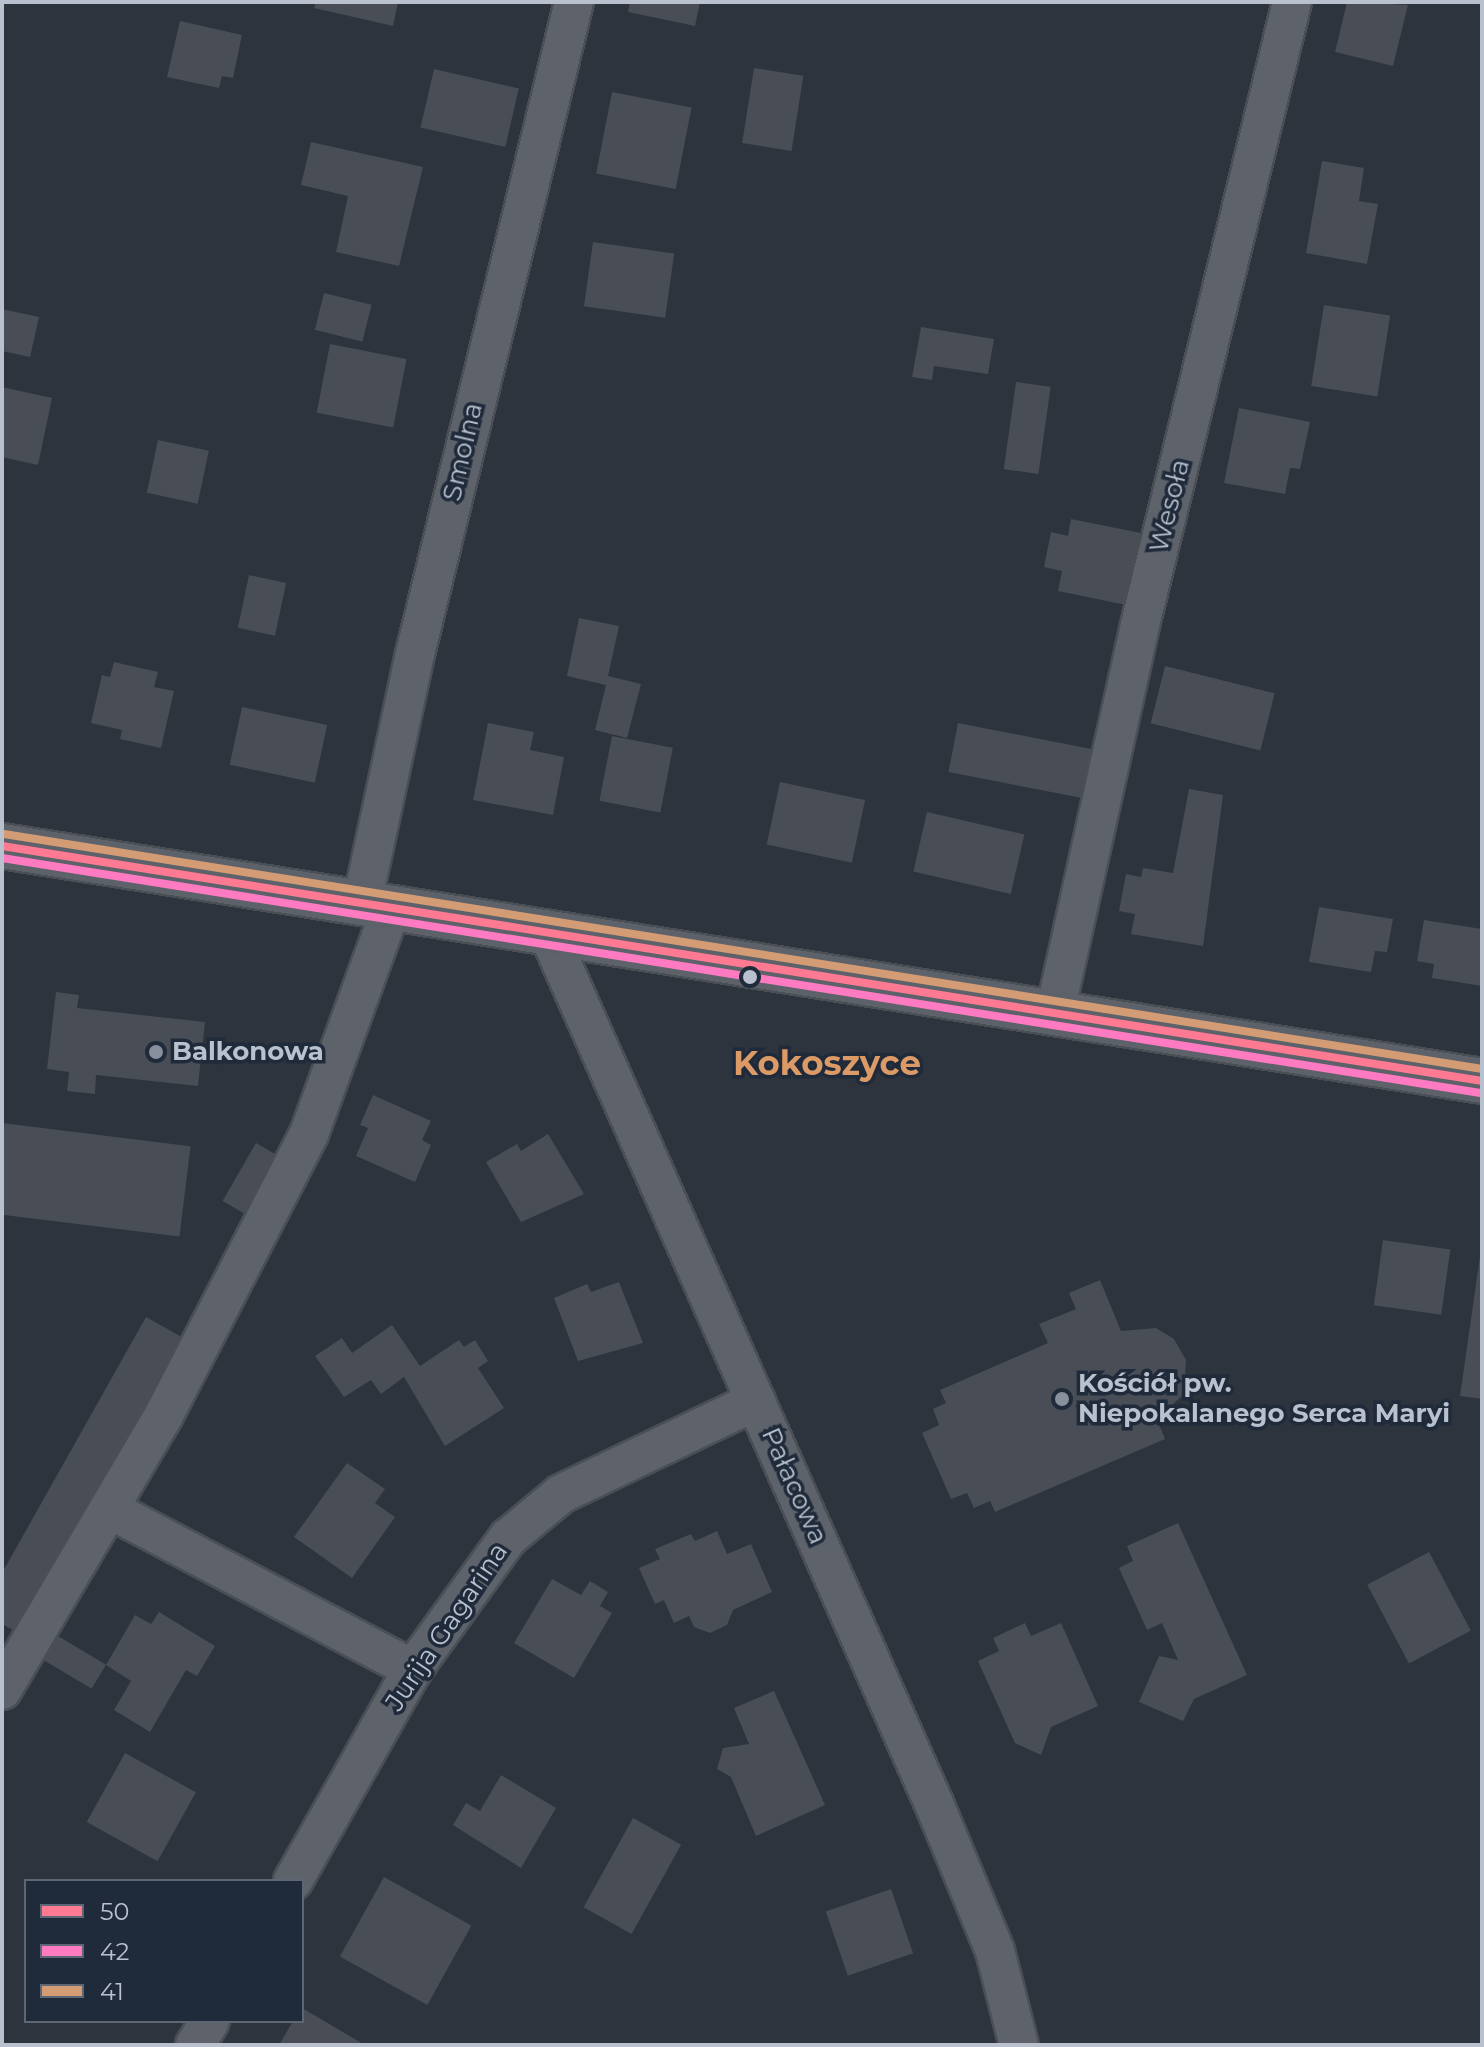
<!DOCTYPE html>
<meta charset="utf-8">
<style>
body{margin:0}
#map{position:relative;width:1484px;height:2047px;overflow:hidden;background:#2d343e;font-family:Montserrat,sans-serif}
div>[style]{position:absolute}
.building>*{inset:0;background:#484d56;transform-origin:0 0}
.roads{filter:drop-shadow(2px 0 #4a4f56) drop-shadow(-2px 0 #4a4f56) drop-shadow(0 2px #4a4f56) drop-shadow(0 -2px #4a4f56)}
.street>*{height:38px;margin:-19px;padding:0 19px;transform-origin:19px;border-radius:19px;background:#5e636b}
.secondary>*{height:44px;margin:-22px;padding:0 22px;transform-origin:22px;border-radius:22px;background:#5d6169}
.bus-1>*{height:8px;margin:-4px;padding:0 4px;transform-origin:4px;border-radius:4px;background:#fe7a93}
.bus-2>*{height:8px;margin:-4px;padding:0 4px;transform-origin:4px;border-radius:4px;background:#fe7ac1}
.bus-3>*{height:8px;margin:-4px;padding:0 4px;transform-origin:4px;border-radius:4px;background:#d39c74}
.dots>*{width:22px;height:22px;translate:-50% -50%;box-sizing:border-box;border:4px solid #1f2a3a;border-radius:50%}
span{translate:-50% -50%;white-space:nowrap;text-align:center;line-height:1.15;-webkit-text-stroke:7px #1f2a3a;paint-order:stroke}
.street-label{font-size:26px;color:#b9c1ce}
.poi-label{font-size:26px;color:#b9c1ce;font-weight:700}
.left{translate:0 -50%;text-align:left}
.district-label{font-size:34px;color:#db9a66;font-weight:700}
.frame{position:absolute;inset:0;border:4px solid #b9c1ce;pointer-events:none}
.legend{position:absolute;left:24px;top:1879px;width:280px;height:144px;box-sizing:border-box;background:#1f2a3a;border:2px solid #5d6675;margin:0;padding:10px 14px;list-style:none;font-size:24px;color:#b9c1ce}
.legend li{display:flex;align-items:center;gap:16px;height:40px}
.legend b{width:40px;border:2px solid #5d6675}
</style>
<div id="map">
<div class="building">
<i style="clip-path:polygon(316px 2px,398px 2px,393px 26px,314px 8px)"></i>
<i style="clip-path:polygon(630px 2px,700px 2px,695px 26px,628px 12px)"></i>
<i style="clip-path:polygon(1347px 2px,1408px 5px,1393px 66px,1335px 52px)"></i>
<i style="clip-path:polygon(180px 21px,242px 35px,233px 78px,222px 76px,219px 88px,167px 77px)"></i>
<i style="left:754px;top:68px;width:50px;height:76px;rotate:9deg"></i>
<i style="left:434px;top:69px;width:87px;height:60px;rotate:13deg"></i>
<i style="left:612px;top:92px;width:81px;height:83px;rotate:11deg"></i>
<i style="clip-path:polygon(311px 142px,423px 167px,399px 266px,336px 252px,348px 196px,301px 185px)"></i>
<i style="clip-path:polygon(1322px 161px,1364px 168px,1359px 201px,1378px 204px,1367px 264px,1306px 253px)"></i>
<i style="left:593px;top:242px;width:82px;height:65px;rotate:8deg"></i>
<i style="left:324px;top:293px;width:49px;height:38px;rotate:14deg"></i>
<i style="left:1324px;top:305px;width:67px;height:82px;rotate:9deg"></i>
<i style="clip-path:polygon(2px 309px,39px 317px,30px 357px,2px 351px)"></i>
<i style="clip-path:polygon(921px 327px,994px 339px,988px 374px,934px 366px,932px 380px,912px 377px)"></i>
<i style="left:330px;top:344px;width:78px;height:70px;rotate:11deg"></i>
<i style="left:1016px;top:382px;width:35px;height:88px;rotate:8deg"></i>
<i style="clip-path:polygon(2px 387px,52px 398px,38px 465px,2px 457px)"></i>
<i style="clip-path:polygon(1239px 408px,1310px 422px,1300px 469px,1290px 468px,1285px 494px,1224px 483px)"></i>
<i style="left:158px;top:440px;width:52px;height:54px;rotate:12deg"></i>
<i style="clip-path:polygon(1071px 519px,1141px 533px,1126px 605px,1058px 591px,1062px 571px,1044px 567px,1051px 532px,1068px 536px)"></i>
<i style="left:249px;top:575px;width:38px;height:54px;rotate:12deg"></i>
<i style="clip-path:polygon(579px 618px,619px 626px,608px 676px,641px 684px,627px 738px,595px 730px,606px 685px,567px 676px)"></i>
<i style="clip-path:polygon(114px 662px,158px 672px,154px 687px,174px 691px,161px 748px,120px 739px,122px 730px,91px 723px,102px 675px,110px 677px)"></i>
<i style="left:1165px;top:666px;width:113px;height:59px;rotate:14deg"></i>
<i style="left:242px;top:707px;width:87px;height:59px;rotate:12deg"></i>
<i style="clip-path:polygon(488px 723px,534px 732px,530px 750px,564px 757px,553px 815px,473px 800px)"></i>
<i style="left:958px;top:723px;width:140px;height:50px;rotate:11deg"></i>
<i style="left:612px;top:736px;width:62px;height:66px;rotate:11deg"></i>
<i style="left:780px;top:782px;width:87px;height:64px;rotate:12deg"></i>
<i style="clip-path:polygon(1189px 789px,1223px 795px,1203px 946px,1131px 934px,1135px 914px,1119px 911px,1126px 874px,1141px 877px,1143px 868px,1173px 873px)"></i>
<i style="left:927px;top:812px;width:100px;height:61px;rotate:13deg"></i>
<i style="clip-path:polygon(1319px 907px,1393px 919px,1387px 952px,1375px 951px,1371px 972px,1309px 962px)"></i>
<i style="clip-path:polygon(1424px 920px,1482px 929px,1482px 986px,1432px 978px,1434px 964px,1417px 961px)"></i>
<i style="clip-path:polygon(56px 992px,79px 995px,77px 1008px,205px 1022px,198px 1086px,96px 1075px,95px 1094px,67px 1091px,69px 1072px,47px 1069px)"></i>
<i style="clip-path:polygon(373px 1095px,431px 1121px,422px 1140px,431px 1145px,415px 1182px,356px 1156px,368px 1128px,360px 1125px)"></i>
<i style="left:2px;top:1123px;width:190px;height:91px;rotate:7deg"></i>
<i style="clip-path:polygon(548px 1134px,584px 1194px,521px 1222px,486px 1162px,517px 1144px,521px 1151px)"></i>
<i style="left:256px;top:1143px;width:34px;height:67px;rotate:30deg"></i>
<i style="left:1383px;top:1240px;width:68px;height:66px;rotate:8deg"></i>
<i style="clip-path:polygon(1480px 1256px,1482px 1256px,1482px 1399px,1460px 1396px)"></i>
<i style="clip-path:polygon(1100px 1280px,1121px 1331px,1156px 1328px,1174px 1339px,1186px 1360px,1184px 1394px,1157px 1419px,1165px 1439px,995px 1512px,990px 1501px,974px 1508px,967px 1493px,951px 1499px,922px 1433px,939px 1425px,933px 1409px,946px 1403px,940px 1390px,1048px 1343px,1039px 1324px,1076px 1309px,1069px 1293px)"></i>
<i style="clip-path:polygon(619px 1282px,643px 1343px,578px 1361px,554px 1298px,587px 1284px,591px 1292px)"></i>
<i style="clip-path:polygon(146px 1317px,189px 1341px,24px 1636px,2px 1624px,2px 1573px)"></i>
<i style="clip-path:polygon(392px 1325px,420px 1366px,459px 1340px,464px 1347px,475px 1340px,488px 1361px,478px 1368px,504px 1408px,445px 1446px,404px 1377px,381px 1394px,371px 1380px,344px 1397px,315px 1356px,342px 1338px,352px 1353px)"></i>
<i style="clip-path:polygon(347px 1463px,385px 1489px,375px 1503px,395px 1517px,352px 1578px,294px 1537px)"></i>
<i style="clip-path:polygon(1178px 1523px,1247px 1675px,1194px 1699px,1183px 1721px,1139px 1702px,1159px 1656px,1178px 1660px,1162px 1623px,1147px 1630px,1119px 1568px,1133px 1561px,1127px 1546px)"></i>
<i style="clip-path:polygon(717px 1531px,727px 1554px,751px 1544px,772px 1592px,733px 1610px,727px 1625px,710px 1633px,694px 1627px,689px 1616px,674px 1623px,664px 1600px,655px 1604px,639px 1568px,660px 1559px,655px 1549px,691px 1534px,695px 1541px)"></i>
<i style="left:1429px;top:1552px;width:89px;height:70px;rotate:62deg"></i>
<i style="clip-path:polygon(552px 1579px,581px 1595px,590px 1581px,608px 1592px,600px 1606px,612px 1613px,574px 1678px,514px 1643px)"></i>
<i style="clip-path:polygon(159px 1612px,215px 1646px,197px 1676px,186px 1670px,150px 1732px,114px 1710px,131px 1681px,106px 1665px,135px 1615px,151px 1624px)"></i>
<i style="clip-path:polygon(1025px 1623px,1031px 1636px,1061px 1623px,1098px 1706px,1051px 1727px,1041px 1755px,1015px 1743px,978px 1661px,999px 1651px,993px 1638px)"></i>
<i style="left:58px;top:1636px;width:56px;height:28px;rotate:31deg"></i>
<i style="clip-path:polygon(774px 1691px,825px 1805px,756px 1836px,731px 1777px,717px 1769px,723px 1748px,749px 1744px,734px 1708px)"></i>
<i style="left:125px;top:1753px;width:81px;height:79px;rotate:29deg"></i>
<i style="clip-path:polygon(501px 1775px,556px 1808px,521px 1868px,453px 1825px,466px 1803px,480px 1811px)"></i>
<i style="left:633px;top:1818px;width:55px;height:102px;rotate:29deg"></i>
<i style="left:384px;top:1877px;width:100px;height:91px;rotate:29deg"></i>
<i style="left:891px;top:1889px;width:68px;height:69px;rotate:71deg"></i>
<i style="clip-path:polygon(302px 2008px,365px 2045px,279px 2045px,293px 2021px,302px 2021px)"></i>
</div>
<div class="roads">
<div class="street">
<i style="left:362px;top:903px;width:259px;rotate:-78deg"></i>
<i style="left:416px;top:650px;width:667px;rotate:-76.3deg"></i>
<i style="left:549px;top:935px;width:953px;rotate:66.1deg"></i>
<i style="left:935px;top:1806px;width:157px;rotate:67.5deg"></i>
<i style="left:995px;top:1951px;width:97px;rotate:75.7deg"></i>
<i style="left:1055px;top:1012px;width:396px;rotate:-77.6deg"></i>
<i style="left:1140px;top:625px;width:641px;rotate:-76.29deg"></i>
<i style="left:109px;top:1509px;width:344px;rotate:27.8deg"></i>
<i style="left:2px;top:1690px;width:319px;rotate:-59.5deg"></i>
<i style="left:164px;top:1415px;width:316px;rotate:-62.7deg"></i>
<i style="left:309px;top:1134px;width:239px;rotate:-70deg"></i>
<i style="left:293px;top:1881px;width:244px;rotate:-60.5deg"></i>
<i style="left:413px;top:1669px;width:162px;rotate:-54.1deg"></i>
<i style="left:508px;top:1538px;width:69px;rotate:-39.7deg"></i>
<i style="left:561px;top:1494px;width:216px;rotate:-25.5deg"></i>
<i style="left:195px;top:2045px;width:28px;rotate:-58deg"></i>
</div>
<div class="secondary">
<i style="left:2px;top:846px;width:1499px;rotate:9.02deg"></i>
</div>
</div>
<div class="bus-1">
<i style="left:2px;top:846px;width:1499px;rotate:9.02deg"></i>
</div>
<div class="bus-2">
<i style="left:2px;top:858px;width:1497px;rotate:9.03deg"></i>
</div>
<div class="bus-3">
<i style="left:4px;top:834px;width:1497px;rotate:9.03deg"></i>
</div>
<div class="dots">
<i style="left:750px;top:977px;background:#b9c1ce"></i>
<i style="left:156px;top:1052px;background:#88909c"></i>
<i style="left:1062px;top:1399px;background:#88909c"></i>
</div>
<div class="street-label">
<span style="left:463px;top:452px;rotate:-77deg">Smolna</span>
<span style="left:1170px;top:506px;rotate:-76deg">Wesoła</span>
<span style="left:794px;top:1486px;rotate:66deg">Pałacowa</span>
<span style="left:447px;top:1627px;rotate:-56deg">Jurija Gagarina</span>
</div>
<div class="poi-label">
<span class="left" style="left:172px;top:1052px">Balkonowa</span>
<span class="left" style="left:1078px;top:1399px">Kościół pw.<br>Niepokalanego Serca Maryi</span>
</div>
<div class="district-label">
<span style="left:827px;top:1064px">Kokoszyce</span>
</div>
<div class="frame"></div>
<ul class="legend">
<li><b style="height:10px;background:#fe7a93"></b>50</li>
<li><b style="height:10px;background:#fe7ac1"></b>42</li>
<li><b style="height:10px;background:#d39c74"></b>41</li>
</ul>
</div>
